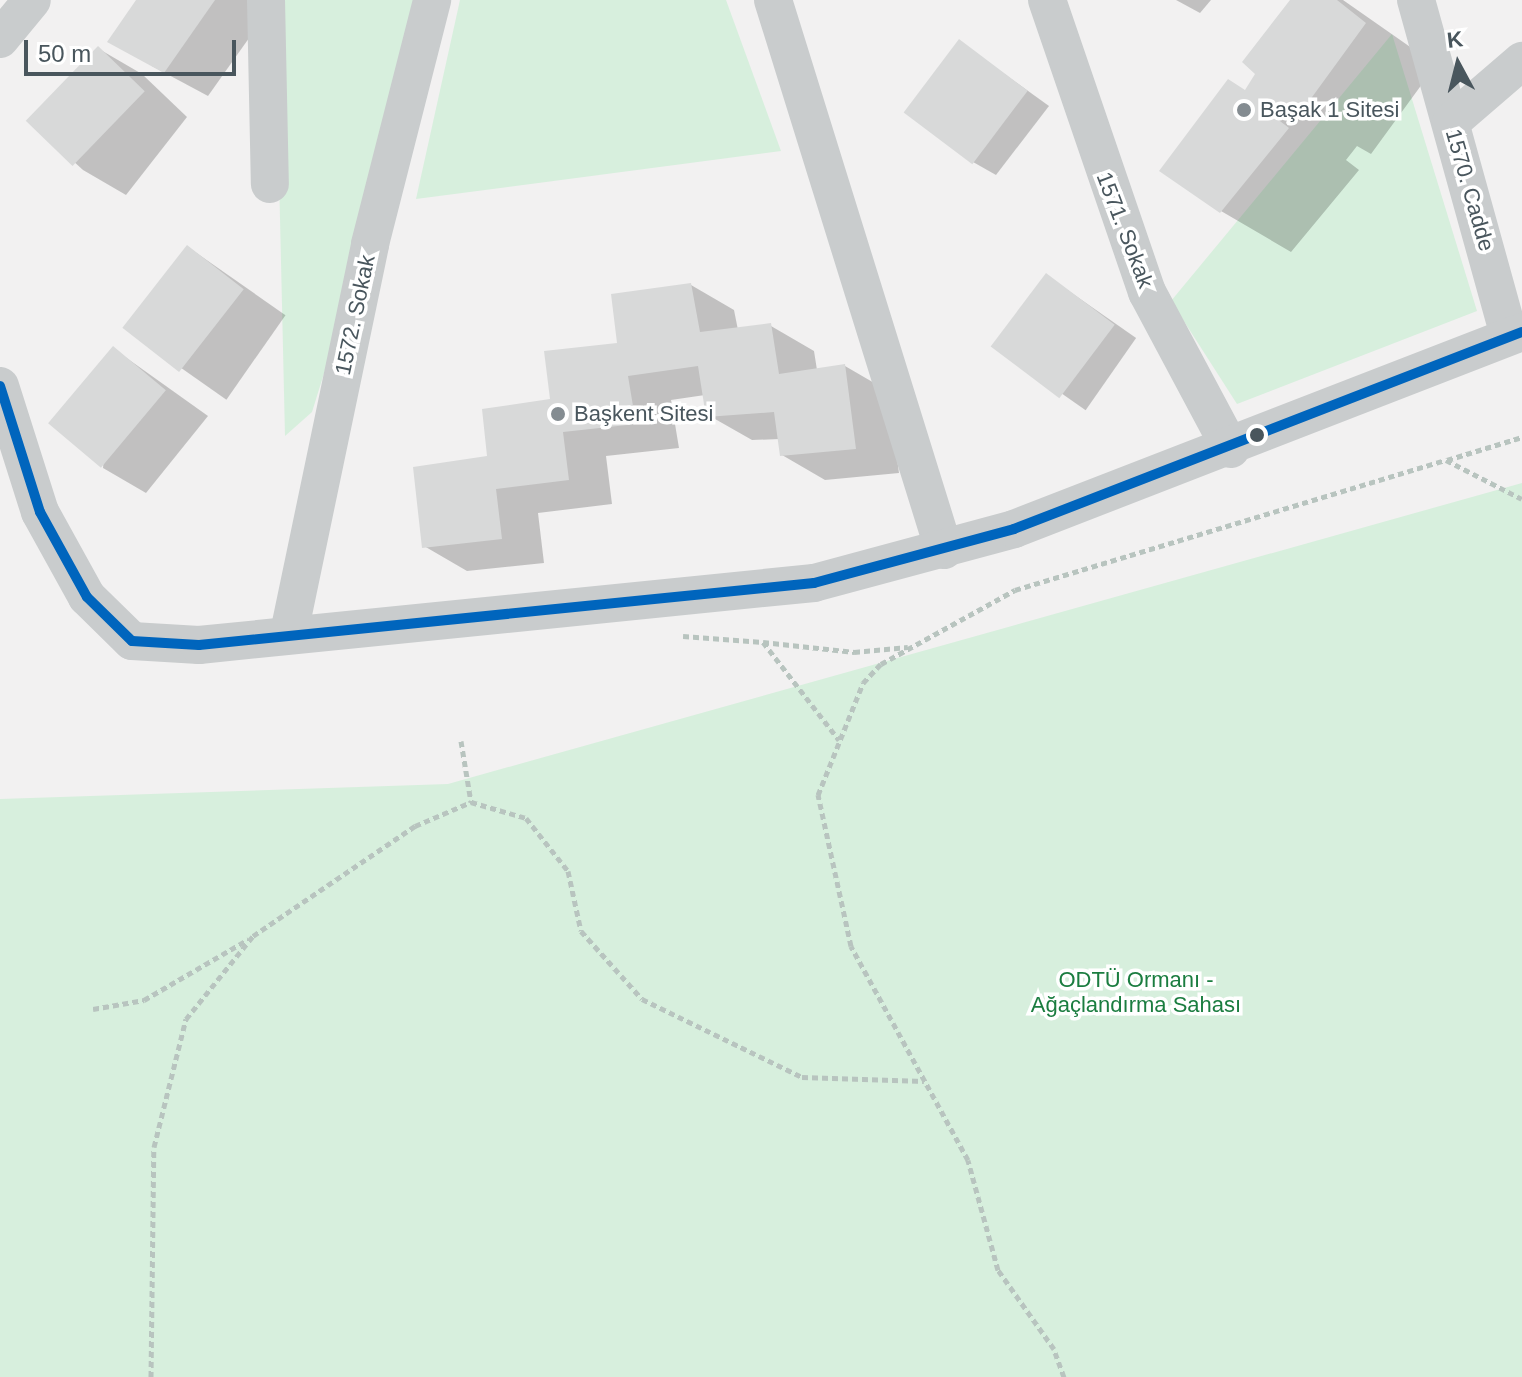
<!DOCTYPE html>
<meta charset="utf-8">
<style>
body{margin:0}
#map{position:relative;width:1522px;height:1377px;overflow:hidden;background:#f2f1f1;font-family:Arial,sans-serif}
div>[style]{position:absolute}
.green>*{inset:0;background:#d7efdd}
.shadow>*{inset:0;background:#0003;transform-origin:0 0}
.building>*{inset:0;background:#d8d9d9;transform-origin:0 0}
.path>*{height:5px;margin-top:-2.5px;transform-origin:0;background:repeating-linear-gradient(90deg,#b8c4bf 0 6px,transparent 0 10px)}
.minor>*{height:38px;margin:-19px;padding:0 19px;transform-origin:19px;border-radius:19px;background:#c9cccd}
.bus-1>*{height:10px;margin:-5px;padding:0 5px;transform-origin:5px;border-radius:5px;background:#0065bd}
.dots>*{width:22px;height:22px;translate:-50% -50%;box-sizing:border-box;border:4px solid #fff;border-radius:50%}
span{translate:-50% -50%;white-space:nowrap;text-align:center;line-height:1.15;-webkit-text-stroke:7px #fff;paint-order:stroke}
.poi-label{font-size:22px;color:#49565d}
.left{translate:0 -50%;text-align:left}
.street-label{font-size:22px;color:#49565d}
.park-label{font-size:22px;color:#1b7d40}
.north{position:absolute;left:1418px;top:24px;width:80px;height:80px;-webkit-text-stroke:6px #fff;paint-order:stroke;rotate:353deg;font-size:22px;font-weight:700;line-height:32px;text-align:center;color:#49565d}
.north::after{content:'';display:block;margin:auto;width:28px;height:36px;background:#49565d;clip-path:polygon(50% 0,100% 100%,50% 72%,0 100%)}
.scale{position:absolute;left:24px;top:40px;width:212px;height:36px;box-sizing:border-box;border:4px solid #49565d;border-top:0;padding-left:10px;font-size:24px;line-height:28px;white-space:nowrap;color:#49565d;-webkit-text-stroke:6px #fff;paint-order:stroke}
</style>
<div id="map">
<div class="green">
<i style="clip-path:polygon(275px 0,440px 0,312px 412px,285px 436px)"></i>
<i style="clip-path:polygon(460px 0,726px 0,781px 151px,416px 199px)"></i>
<i style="clip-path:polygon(1392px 34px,1477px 311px,1237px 404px,1171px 301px)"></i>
<i style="clip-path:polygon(1522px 483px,1522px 1377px,0 1377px,0 799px,448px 784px)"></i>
</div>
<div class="shadow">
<i style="clip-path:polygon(139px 0,254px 0,269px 10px,208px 96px,152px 66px)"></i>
<i style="clip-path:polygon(1176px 0,1211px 0,1200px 13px)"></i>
<i style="clip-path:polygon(1293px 0,1343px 0,1436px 65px,1371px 154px,1357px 146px,1346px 160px,1359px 170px,1291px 252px,1221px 211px,1247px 92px)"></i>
<i style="clip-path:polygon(960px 42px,1049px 106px,996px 175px,973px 162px)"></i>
<i style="clip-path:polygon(99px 49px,142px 74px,187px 117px,126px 195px,83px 170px,37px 128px)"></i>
<i style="left:188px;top:247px;width:119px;height:103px;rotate:35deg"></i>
<i style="left:1046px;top:275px;width:110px;height:88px;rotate:35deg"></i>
<i style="clip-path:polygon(691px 285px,734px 310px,738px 330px,771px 326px,814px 351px,817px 370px,845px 366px,888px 391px,899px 473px,825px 480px,782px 455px,780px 439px,752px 440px,708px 415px,705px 395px,671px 400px,679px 448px,606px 456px,612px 504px,538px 513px,544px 563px,467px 571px,424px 546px,489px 458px)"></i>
<i style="clip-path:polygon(114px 349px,208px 416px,146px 493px,103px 468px)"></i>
</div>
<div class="building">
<i style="clip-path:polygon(136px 0,215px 0,164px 73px,107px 42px)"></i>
<i style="clip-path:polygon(1290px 0,1337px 0,1366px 23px,1299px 115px,1287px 105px,1276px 118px,1289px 128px,1220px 213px,1159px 171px,1228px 79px,1245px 90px,1255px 74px,1242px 62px)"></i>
<i style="left:959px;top:39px;width:86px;height:92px;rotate:37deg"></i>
<i style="left:98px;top:46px;width:65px;height:104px;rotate:44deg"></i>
<i style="left:187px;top:245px;width:72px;height:105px;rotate:38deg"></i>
<i style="left:1046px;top:273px;width:86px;height:92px;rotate:37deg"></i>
<i style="clip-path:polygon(691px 283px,700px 332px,771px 323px,779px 374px,845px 364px,856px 449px,780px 456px,774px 412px,706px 417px,698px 366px,628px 376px,636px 424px,563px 432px,569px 480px,496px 489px,502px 539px,422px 548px,413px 467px,487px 456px,482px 409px,550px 399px,544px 351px,617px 343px,611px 294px)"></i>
<i style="left:113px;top:346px;width:69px;height:101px;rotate:40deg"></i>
</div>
<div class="path">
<i style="left:1447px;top:460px;width:78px;rotate:-17deg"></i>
<i style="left:683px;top:636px;width:80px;rotate:4.3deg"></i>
<i style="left:763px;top:642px;width:124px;rotate:52.2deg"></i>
<i style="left:763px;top:642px;width:92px;rotate:6.3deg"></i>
<i style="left:854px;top:652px;width:54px;rotate:-5.3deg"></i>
<i style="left:461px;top:741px;width:62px;rotate:80.7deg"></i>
<i style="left:93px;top:1009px;width:52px;rotate:-10deg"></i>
<i style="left:144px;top:1000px;width:121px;rotate:-30.2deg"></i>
<i style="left:151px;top:1377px;width:230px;rotate:-89.3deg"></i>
<i style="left:154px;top:1147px;width:132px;rotate:-76deg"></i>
<i style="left:186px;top:1019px;width:107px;rotate:-51.1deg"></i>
<i style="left:253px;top:936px;width:196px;rotate:-34.2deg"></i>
<i style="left:415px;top:826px;width:61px;rotate:-23.2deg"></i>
<i style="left:471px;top:802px;width:57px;rotate:16.2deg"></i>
<i style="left:526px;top:818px;width:68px;rotate:51.6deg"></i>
<i style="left:568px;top:871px;width:61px;rotate:77.8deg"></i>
<i style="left:581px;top:931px;width:91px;rotate:48.1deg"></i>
<i style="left:642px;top:999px;width:178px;rotate:26deg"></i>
<i style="left:802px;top:1077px;width:122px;rotate:1.9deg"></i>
<i style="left:1064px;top:1377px;width:30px;rotate:-110deg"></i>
<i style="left:1054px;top:1349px;width:97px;rotate:-125.3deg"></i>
<i style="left:998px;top:1270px;width:114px;rotate:-105.3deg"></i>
<i style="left:968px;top:1160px;width:244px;rotate:-118.7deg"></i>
<i style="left:851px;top:946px;width:155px;rotate:-102.3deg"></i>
<i style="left:818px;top:795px;width:121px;rotate:-68.1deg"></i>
<i style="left:863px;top:683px;width:26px;rotate:-47deg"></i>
<i style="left:881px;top:664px;width:153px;rotate:-28.9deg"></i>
<i style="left:1015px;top:590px;width:450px;rotate:-16.8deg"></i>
<i style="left:1446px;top:460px;width:85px;rotate:27.2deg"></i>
</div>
<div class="minor">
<i style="left:266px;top:0;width:184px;rotate:88.8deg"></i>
<i style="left:773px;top:0;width:576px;rotate:72.73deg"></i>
<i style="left:1047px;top:0;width:309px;rotate:71.1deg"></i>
<i style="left:1147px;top:292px;width:178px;rotate:61.9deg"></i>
<i style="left:1416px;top:0;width:348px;rotate:74.5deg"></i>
<i style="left:0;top:39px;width:50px;rotate:-50.6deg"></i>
<i style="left:1451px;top:122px;width:94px;rotate:-40.7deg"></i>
<i style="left:0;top:386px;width:132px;rotate:72.4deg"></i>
<i style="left:40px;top:512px;width:97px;rotate:61.1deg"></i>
<i style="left:87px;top:597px;width:63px;rotate:44.4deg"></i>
<i style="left:132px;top:641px;width:67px;rotate:3.4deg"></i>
<i style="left:199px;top:645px;width:618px;rotate:-5.76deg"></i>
<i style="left:814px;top:583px;width:207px;rotate:-15.1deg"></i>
<i style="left:1014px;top:529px;width:545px;rotate:-21.2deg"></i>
<i style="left:289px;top:633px;width:397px;rotate:-78.2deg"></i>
<i style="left:370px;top:244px;width:252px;rotate:-75.7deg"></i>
</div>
<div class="bus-1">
<i style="left:0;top:386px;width:132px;rotate:72.4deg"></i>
<i style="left:40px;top:512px;width:97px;rotate:61.1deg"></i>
<i style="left:87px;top:597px;width:63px;rotate:44.4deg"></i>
<i style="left:132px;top:641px;width:67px;rotate:3.4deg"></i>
<i style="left:199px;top:645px;width:618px;rotate:-5.76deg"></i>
<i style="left:814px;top:583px;width:207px;rotate:-15.1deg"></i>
<i style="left:1014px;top:529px;width:545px;rotate:-21.2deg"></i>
</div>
<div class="dots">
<i style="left:1244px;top:110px;background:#848c91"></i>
<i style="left:558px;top:414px;background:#848c91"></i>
<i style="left:1257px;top:435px;background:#49565d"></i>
</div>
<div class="poi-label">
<span class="left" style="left:1260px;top:110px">Başak 1 Sitesi</span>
<span class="left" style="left:574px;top:414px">Başkent Sitesi</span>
</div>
<div class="street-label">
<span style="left:1470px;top:190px;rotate:74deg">1570. Cadde</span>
<span style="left:1125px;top:230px;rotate:69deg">1571. Sokak</span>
<span style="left:355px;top:315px;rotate:-78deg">1572. Sokak</span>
</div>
<div class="park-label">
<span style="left:1136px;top:992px">ODTÜ Ormanı -<br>Ağaçlandırma Sahası</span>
</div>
<div class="north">K</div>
<div class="scale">50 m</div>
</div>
